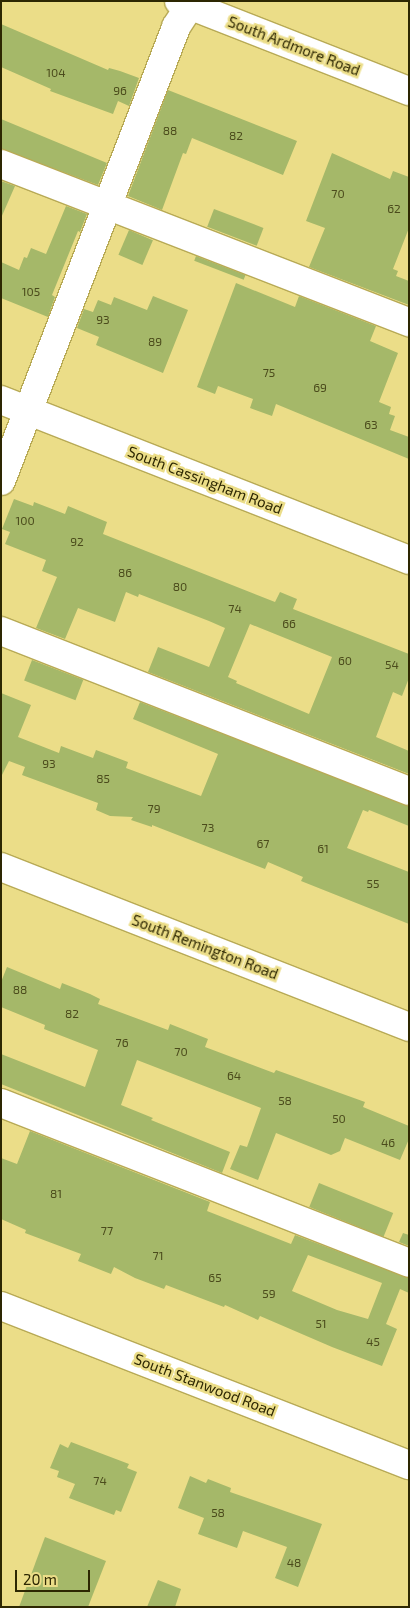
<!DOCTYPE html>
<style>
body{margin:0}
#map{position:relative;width:410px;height:1608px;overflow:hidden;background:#ebdd88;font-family:"Exo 2",sans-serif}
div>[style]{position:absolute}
.building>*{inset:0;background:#a5b869;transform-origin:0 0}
.roads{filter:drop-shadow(1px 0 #b8aa56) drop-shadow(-1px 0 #b8aa56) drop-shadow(0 1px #b8aa56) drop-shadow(0 -1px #b8aa56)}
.minor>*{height:28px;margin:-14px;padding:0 14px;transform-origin:14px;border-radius:14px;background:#fff}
span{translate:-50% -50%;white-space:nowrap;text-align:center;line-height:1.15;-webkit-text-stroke:5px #ebdd88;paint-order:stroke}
.number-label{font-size:12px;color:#4b4b1c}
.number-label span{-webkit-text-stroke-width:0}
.street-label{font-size:15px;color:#2d2702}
.frame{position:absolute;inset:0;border:2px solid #2d2702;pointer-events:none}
.scale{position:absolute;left:15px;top:1570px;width:75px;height:22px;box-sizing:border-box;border:2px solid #2d2702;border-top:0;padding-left:6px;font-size:15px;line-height:18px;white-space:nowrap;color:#2d2702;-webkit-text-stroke:4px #ebdd88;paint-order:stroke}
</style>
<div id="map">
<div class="building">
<i style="clip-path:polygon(1px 24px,108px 70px,109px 68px,120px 71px,139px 78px,129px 106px,118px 101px,113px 114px,50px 91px,51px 89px,1px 67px)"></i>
<i style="clip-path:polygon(168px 90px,297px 141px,283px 175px,192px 138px,186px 154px,183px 153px,162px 210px,128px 196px)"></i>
<i style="clip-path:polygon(1px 119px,107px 163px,98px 185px,1px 149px)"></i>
<i style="clip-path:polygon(332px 153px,390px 179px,393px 171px,409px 177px,409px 228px,393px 269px,398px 271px,396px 276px,409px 281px,409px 305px,309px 267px,325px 228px,306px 221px)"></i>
<i style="clip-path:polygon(1px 181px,15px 186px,1px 218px)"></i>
<i style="clip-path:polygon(66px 206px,87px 214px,80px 232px,78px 231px,52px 295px,55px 297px,48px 317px,1px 298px,1px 262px,19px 270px,24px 257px,27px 258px,31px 248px,46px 254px)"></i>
<i style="left:214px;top:209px;width:53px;height:19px;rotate:21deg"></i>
<i style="left:129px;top:230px;width:26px;height:27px;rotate:23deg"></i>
<i style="left:196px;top:256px;width:53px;height:5px;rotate:21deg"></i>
<i style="clip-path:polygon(236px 283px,295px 307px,299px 296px,376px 326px,370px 341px,398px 353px,379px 402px,391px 407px,389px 414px,395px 416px,390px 430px,409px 437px,409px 459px,276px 404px,272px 416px,250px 408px,253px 399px,218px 386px,215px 394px,197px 387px)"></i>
<i style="clip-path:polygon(153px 296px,188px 310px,163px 373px,96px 345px,99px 337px,77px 328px,84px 309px,93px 312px,98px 300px,111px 305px,114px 297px,147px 310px)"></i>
<i style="clip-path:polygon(evenodd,14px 499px,33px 506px,34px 502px,65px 514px,68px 506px,107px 522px,103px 534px,275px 602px,280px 592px,297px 599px,293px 609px,409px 654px,409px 678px,402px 696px,393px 692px,376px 737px,409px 751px,409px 774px,148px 672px,158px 647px,209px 667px,225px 628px,209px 621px,139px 594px,138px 597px,126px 592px,115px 622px,78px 608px,65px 639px,36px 628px,57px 577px,42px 571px,46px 560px,5px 544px,10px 532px,2px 529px,14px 499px,250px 624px,332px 657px,309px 714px,236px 683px,237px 681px,228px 677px,250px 624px)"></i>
<i style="left:32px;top:660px;width:55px;height:22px;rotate:21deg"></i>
<i style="clip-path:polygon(1px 693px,31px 705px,18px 737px,59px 753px,61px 746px,93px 758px,96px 750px,128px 762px,126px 768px,201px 796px,218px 754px,133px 719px,140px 702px,409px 806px,409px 826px,369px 810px,368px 812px,363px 810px,347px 848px,409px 872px,409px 924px,301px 881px,303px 877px,268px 862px,265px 869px,152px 825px,152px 827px,131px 820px,133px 817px,110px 816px,96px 810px,98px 803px,22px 775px,25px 767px,9px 761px,1px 777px)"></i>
<i style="clip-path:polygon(7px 967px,60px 989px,62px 983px,90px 994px,100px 999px,98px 1004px,168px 1030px,170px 1024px,208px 1039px,205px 1047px,274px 1073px,276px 1070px,365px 1102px,363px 1107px,409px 1126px,409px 1139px,400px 1160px,345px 1138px,340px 1151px,331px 1155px,276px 1133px,258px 1180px,230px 1169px,240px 1145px,247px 1147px,261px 1108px,137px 1060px,121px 1105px,153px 1118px,151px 1120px,230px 1152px,222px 1173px,1px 1084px,1px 1054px,85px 1087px,98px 1050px,44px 1029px,45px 1025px,1px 1007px,1px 982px)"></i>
<i style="clip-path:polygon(evenodd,30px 1131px,210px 1202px,207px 1211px,291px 1244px,295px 1235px,409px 1278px,409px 1293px,400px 1289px,386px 1324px,397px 1329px,382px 1366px,332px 1347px,260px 1316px,258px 1320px,225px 1305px,224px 1307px,166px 1285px,164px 1289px,135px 1278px,114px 1267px,111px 1274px,78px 1261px,81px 1254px,25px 1233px,26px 1230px,1px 1219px,1px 1158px,17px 1164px,30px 1131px,308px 1255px,382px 1283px,368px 1319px,337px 1310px,292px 1291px,308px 1255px)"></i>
<i style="left:319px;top:1183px;width:80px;height:26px;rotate:22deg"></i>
<i style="clip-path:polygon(403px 1233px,409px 1235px,409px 1246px,399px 1242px)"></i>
<i style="clip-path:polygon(71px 1442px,129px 1464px,127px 1468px,137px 1472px,121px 1512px,116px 1510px,114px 1515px,69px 1498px,75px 1484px,57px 1477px,59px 1471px,50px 1468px,60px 1444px,68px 1448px)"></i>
<i style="clip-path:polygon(190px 1476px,206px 1483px,208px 1479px,231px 1488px,230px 1492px,322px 1524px,298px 1587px,275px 1578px,287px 1547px,243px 1531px,237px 1548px,198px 1534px,204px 1518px,178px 1508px)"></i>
<i style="clip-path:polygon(45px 1537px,106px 1561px,88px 1607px,19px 1607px)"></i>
<i style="clip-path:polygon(158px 1580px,181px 1589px,175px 1607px,147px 1607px)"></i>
</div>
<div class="roads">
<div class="minor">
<i style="left:179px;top:1px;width:247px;rotate:21.4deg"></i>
<i style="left:1px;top:164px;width:438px;rotate:21.2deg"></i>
<i style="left:1px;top:400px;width:438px;rotate:21.4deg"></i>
<i style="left:1px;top:481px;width:487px;rotate:-68.9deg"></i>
<i style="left:176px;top:27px;width:31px;rotate:-57deg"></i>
<i style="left:1px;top:631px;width:438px;rotate:21.4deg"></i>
<i style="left:1px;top:867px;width:438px;rotate:21.4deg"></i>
<i style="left:1px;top:1103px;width:438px;rotate:21.4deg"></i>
<i style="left:1px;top:1306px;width:438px;rotate:21.3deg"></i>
</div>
</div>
<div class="number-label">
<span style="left:56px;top:73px">104</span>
<span style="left:120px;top:91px">96</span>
<span style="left:170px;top:131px">88</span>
<span style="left:236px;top:136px">82</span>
<span style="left:338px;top:194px">70</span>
<span style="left:394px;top:209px">62</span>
<span style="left:31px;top:292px">105</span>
<span style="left:103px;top:320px">93</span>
<span style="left:155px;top:342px">89</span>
<span style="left:269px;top:373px">75</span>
<span style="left:320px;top:388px">69</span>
<span style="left:371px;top:425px">63</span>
<span style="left:25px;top:521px">100</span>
<span style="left:77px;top:542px">92</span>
<span style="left:125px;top:573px">86</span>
<span style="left:180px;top:587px">80</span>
<span style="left:235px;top:609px">74</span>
<span style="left:289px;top:624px">66</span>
<span style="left:345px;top:661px">60</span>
<span style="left:392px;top:665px">54</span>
<span style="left:49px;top:764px">93</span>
<span style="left:103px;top:779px">85</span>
<span style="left:154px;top:809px">79</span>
<span style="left:208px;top:828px">73</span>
<span style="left:263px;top:844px">67</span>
<span style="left:323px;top:849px">61</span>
<span style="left:373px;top:884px">55</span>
<span style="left:20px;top:990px">88</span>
<span style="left:72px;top:1014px">82</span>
<span style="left:122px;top:1043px">76</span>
<span style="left:181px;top:1052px">70</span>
<span style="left:234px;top:1076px">64</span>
<span style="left:285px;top:1101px">58</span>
<span style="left:339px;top:1119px">50</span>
<span style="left:388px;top:1143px">46</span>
<span style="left:56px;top:1194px">81</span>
<span style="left:107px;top:1231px">77</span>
<span style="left:158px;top:1256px">71</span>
<span style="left:215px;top:1278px">65</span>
<span style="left:269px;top:1294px">59</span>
<span style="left:321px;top:1324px">51</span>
<span style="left:373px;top:1342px">45</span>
<span style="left:100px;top:1481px">74</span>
<span style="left:218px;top:1513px">58</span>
<span style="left:294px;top:1563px">48</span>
</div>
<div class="street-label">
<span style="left:294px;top:46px;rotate:21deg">South Ardmore Road</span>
<span style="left:205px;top:480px;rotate:21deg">South Cassingham Road</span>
<span style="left:205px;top:947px;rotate:21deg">South Remington Road</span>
<span style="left:205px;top:1385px;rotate:21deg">South Stanwood Road</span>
</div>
<div class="frame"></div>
<div class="scale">20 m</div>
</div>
